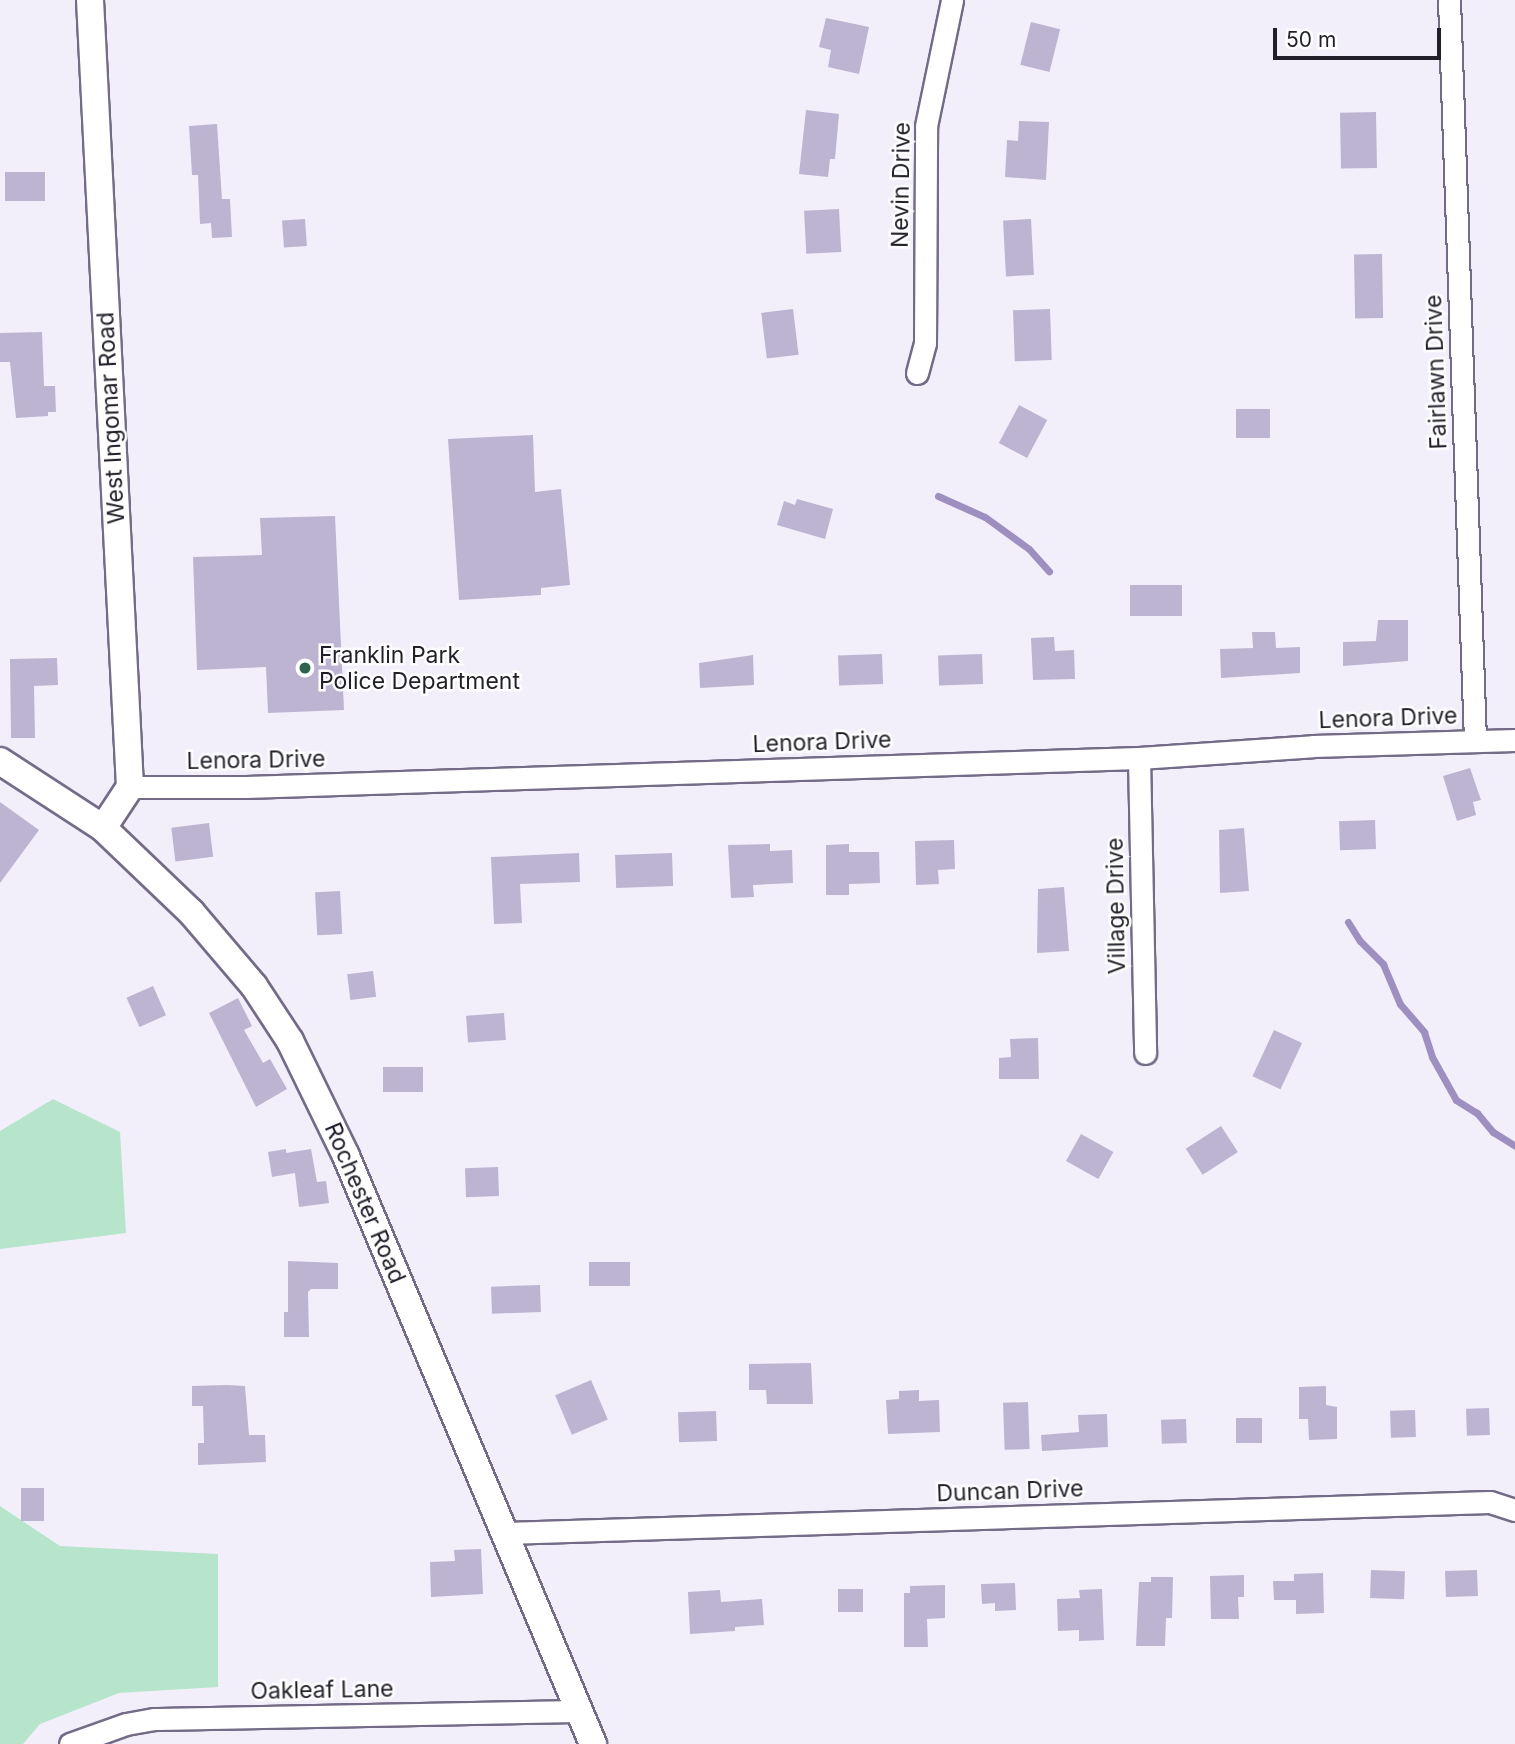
<!DOCTYPE html>
<style>
body{margin:0}
#map{position:relative;width:1515px;height:1744px;overflow:hidden;background:#f2effb;font-family:Inter,sans-serif}
div>[style]{position:absolute}
.green>*{inset:0;background:#b7e5cc}
.stream>*{height:7px;margin:-3.5px;padding:0 3.5px;transform-origin:3.5px;border-radius:3.5px;background:#9e8fc1}
.building>*{inset:0;background:#bdb4d2;transform-origin:0 0}
.roads{filter:drop-shadow(2px 0 #746c87) drop-shadow(-2px 0 #746c87) drop-shadow(0 2px #746c87) drop-shadow(0 -2px #746c87)}
.minor>*{height:21px;margin:-10.5px;padding:0 10.5px;transform-origin:10.5px;border-radius:10.5px;background:#fff}
.tertiary>*{height:26px;margin:-13px;padding:0 13px;transform-origin:13px;border-radius:13px;background:#fff}
.dots>*{width:19px;height:19px;translate:-50% -50%;box-sizing:border-box;border:4px solid #fefefe;border-radius:50%}
span{translate:-50% -50%;white-space:nowrap;text-align:center;line-height:1.15;-webkit-text-stroke:5px #fefefe;paint-order:stroke}
.street-label{font-size:23px;color:#221f2a}
.poi-label{font-size:23px;color:#221f2a}
.left{translate:0 -50%;text-align:left}
.scale{position:absolute;left:1273px;top:28px;width:168px;height:32px;box-sizing:border-box;border:4px solid #221f2a;border-top:0;padding-left:9px;font-size:21px;line-height:24px;white-space:nowrap;color:#221f2a;-webkit-text-stroke:5px #fefefe;paint-order:stroke}
</style>
<div id="map">
<div class="green">
<i style="clip-path:polygon(53px 1099px,120px 1132px,126px 1233px,0 1249px,0 1131px)"></i>
<i style="clip-path:polygon(0 1506px,60px 1546px,218px 1554px,218px 1687px,119px 1693px,40px 1724px,23px 1744px,0 1744px)"></i>
</div>
<div class="stream">
<i style="left:938px;top:496px;width:51px;rotate:24.1deg"></i>
<i style="left:985px;top:517px;width:54px;rotate:36deg"></i>
<i style="left:1029px;top:549px;width:30px;rotate:48deg"></i>
<i style="left:1348px;top:922px;width:22px;rotate:58deg"></i>
<i style="left:1360px;top:941px;width:33px;rotate:45deg"></i>
<i style="left:1383px;top:964px;width:43px;rotate:67deg"></i>
<i style="left:1400px;top:1004px;width:37px;rotate:49deg"></i>
<i style="left:1424px;top:1032px;width:26px;rotate:72deg"></i>
<i style="left:1432px;top:1057px;width:49px;rotate:60.8deg"></i>
<i style="left:1456px;top:1100px;width:25px;rotate:32deg"></i>
<i style="left:1477px;top:1113px;width:25px;rotate:50deg"></i>
<i style="left:1493px;top:1132px;width:26px;rotate:32deg"></i>
</div>
<div class="building">
<i style="clip-path:polygon(826px 18px,869px 27px,859px 74px,828px 67px,831px 50px,819px 47px)"></i>
<i style="left:1031px;top:22px;width:30px;height:44px;rotate:14deg"></i>
<i style="clip-path:polygon(806px 110px,839px 114px,835px 159px,830px 159px,828px 177px,799px 174px)"></i>
<i style="left:1376px;top:112px;width:56px;height:36px;rotate:89deg"></i>
<i style="clip-path:polygon(1019px 121px,1049px 122px,1046px 180px,1005px 177px,1007px 140px,1018px 141px)"></i>
<i style="clip-path:polygon(217px 124px,222px 199px,230px 199px,232px 237px,212px 238px,211px 223px,200px 224px,198px 175px,192px 175px,189px 126px)"></i>
<i style="left:45px;top:172px;width:29px;height:40px;rotate:90deg"></i>
<i style="left:839px;top:209px;width:43px;height:35px;rotate:87deg"></i>
<i style="left:305px;top:219px;width:27px;height:23px;rotate:86deg"></i>
<i style="left:1031px;top:219px;width:56px;height:28px;rotate:87deg"></i>
<i style="left:1382px;top:254px;width:64px;height:28px;rotate:89deg"></i>
<i style="left:793px;top:309px;width:46px;height:32px;rotate:83deg"></i>
<i style="left:1050px;top:309px;width:51px;height:37px;rotate:88deg"></i>
<i style="clip-path:polygon(42px 332px,44px 386px,55px 386px,56px 412px,48px 412px,48px 416px,16px 418px,10px 362px,0 362px,0 333px)"></i>
<i style="left:1019px;top:405px;width:32px;height:43px;rotate:28deg"></i>
<i style="left:1270px;top:409px;width:29px;height:34px;rotate:90deg"></i>
<i style="clip-path:polygon(533px 435px,535px 492px,561px 489px,570px 585px,541px 588px,541px 595px,459px 600px,448px 439px)"></i>
<i style="clip-path:polygon(797px 499px,833px 509px,825px 539px,777px 525px,784px 501px,795px 505px)"></i>
<i style="clip-path:polygon(335px 516px,344px 710px,268px 713px,266px 667px,197px 670px,193px 557px,262px 555px,260px 518px)"></i>
<i style="left:1182px;top:585px;width:31px;height:52px;rotate:90deg"></i>
<i style="clip-path:polygon(1378px 620px,1408px 620px,1408px 661px,1343px 666px,1343px 642px,1376px 641px)"></i>
<i style="clip-path:polygon(1252px 632px,1275px 632px,1276px 648px,1300px 647px,1300px 673px,1221px 678px,1220px 649px,1253px 648px)"></i>
<i style="clip-path:polygon(1054px 637px,1055px 651px,1074px 650px,1075px 679px,1033px 680px,1031px 638px)"></i>
<i style="left:882px;top:654px;width:30px;height:44px;rotate:88deg"></i>
<i style="left:982px;top:654px;width:30px;height:44px;rotate:88deg"></i>
<i style="clip-path:polygon(753px 655px,754px 685px,700px 688px,699px 663px)"></i>
<i style="clip-path:polygon(57px 658px,58px 685px,34px 686px,35px 738px,11px 738px,10px 659px)"></i>
<i style="clip-path:polygon(1470px 768px,1481px 800px,1473px 802px,1476px 815px,1457px 821px,1443px 776px)"></i>
<i style="clip-path:polygon(0 802px,39px 830px,0 883px)"></i>
<i style="left:1375px;top:820px;width:29px;height:36px;rotate:88deg"></i>
<i style="left:209px;top:823px;width:34px;height:38px;rotate:83deg"></i>
<i style="clip-path:polygon(1244px 828px,1249px 891px,1220px 893px,1219px 830px)"></i>
<i style="clip-path:polygon(954px 840px,955px 869px,938px 870px,939px 884px,916px 885px,915px 841px)"></i>
<i style="clip-path:polygon(770px 844px,770px 851px,792px 850px,793px 883px,753px 885px,754px 897px,731px 898px,728px 845px)"></i>
<i style="clip-path:polygon(849px 844px,849px 852px,879px 852px,880px 883px,849px 884px,849px 895px,826px 895px,826px 845px)"></i>
<i style="clip-path:polygon(579px 853px,580px 882px,520px 884px,522px 923px,494px 924px,491px 857px)"></i>
<i style="left:672px;top:853px;width:33px;height:57px;rotate:88deg"></i>
<i style="clip-path:polygon(1064px 887px,1069px 951px,1037px 953px,1038px 889px)"></i>
<i style="left:340px;top:891px;width:43px;height:25px;rotate:87deg"></i>
<i style="left:373px;top:971px;width:26px;height:26px;rotate:83deg"></i>
<i style="left:153px;top:986px;width:32px;height:29px;rotate:66deg"></i>
<i style="clip-path:polygon(238px 998px,252px 1026px,244px 1030px,263px 1063px,270px 1059px,287px 1089px,256px 1107px,209px 1013px)"></i>
<i style="left:504px;top:1013px;width:27px;height:38px;rotate:86deg"></i>
<i style="left:1274px;top:1030px;width:31px;height:51px;rotate:25deg"></i>
<i style="clip-path:polygon(1038px 1038px,1039px 1079px,999px 1079px,999px 1058px,1011px 1057px,1010px 1039px)"></i>
<i style="left:423px;top:1067px;width:25px;height:40px;rotate:90deg"></i>
<i style="left:1221px;top:1126px;width:31px;height:42px;rotate:57deg"></i>
<i style="left:1081px;top:1134px;width:37px;height:31px;rotate:29deg"></i>
<i style="clip-path:polygon(286px 1149px,286px 1153px,311px 1149px,317px 1182px,326px 1181px,329px 1203px,299px 1207px,295px 1173px,272px 1177px,268px 1152px)"></i>
<i style="left:498px;top:1167px;width:29px;height:33px;rotate:88deg"></i>
<i style="clip-path:polygon(288px 1261px,338px 1263px,338px 1289px,311px 1289px,308px 1292px,309px 1337px,284px 1337px,284px 1312px,288px 1312px)"></i>
<i style="left:589px;top:1262px;width:41px;height:24px"></i>
<i style="left:540px;top:1285px;width:27px;height:49px;rotate:88deg"></i>
<i style="clip-path:polygon(811px 1363px,813px 1404px,767px 1404px,766px 1390px,749px 1390px,749px 1364px)"></i>
<i style="left:591px;top:1380px;width:43px;height:39px;rotate:67deg"></i>
<i style="clip-path:polygon(227px 1385px,245px 1386px,249px 1435px,265px 1435px,266px 1462px,198px 1465px,198px 1443px,204px 1443px,203px 1406px,192px 1406px,192px 1386px)"></i>
<i style="clip-path:polygon(1326px 1386px,1326px 1405px,1337px 1407px,1337px 1439px,1309px 1440px,1308px 1419px,1299px 1419px,1299px 1387px)"></i>
<i style="clip-path:polygon(919px 1390px,919px 1401px,939px 1400px,940px 1432px,888px 1434px,886px 1400px,899px 1399px,899px 1391px)"></i>
<i style="left:1028px;top:1402px;width:47px;height:25px;rotate:88deg"></i>
<i style="left:1489px;top:1408px;width:27px;height:23px;rotate:88deg"></i>
<i style="left:1415px;top:1410px;width:27px;height:25px;rotate:88deg"></i>
<i style="left:716px;top:1411px;width:30px;height:38px;rotate:88deg"></i>
<i style="clip-path:polygon(1107px 1414px,1108px 1447px,1042px 1451px,1041px 1435px,1079px 1432px,1078px 1415px)"></i>
<i style="left:1236px;top:1418px;width:26px;height:25px"></i>
<i style="left:1186px;top:1419px;width:24px;height:25px;rotate:88deg"></i>
<i style="left:21px;top:1488px;width:23px;height:33px"></i>
<i style="clip-path:polygon(481px 1549px,483px 1594px,431px 1597px,430px 1562px,455px 1561px,454px 1550px)"></i>
<i style="left:1371px;top:1570px;width:34px;height:28px;rotate:2deg"></i>
<i style="left:1477px;top:1570px;width:26px;height:32px;rotate:88deg"></i>
<i style="clip-path:polygon(1323px 1573px,1324px 1613px,1296px 1614px,1296px 1600px,1274px 1600px,1273px 1581px,1294px 1581px,1294px 1574px)"></i>
<i style="clip-path:polygon(1244px 1575px,1244px 1597px,1238px 1597px,1239px 1619px,1211px 1619px,1210px 1576px)"></i>
<i style="clip-path:polygon(1151px 1577px,1173px 1577px,1172px 1618px,1166px 1618px,1165px 1646px,1136px 1646px,1139px 1582px,1151px 1582px)"></i>
<i style="clip-path:polygon(1015px 1583px,1016px 1610px,995px 1611px,995px 1603px,982px 1604px,981px 1584px)"></i>
<i style="clip-path:polygon(945px 1585px,945px 1618px,927px 1619px,928px 1647px,904px 1647px,904px 1593px,910px 1593px,910px 1586px)"></i>
<i style="left:863px;top:1589px;width:23px;height:25px;rotate:90deg"></i>
<i style="clip-path:polygon(1102px 1589px,1104px 1640px,1079px 1641px,1079px 1630px,1058px 1631px,1057px 1599px,1080px 1598px,1079px 1590px)"></i>
<i style="clip-path:polygon(720px 1590px,721px 1602px,762px 1599px,764px 1625px,735px 1627px,735px 1631px,690px 1634px,688px 1592px)"></i>
</div>
<div class="roads">
<div class="minor">
<i style="left:1449px;top:0;width:741px;rotate:87.99deg"></i>
<i style="left:917px;top:373px;width:31px;rotate:-75deg"></i>
<i style="left:925px;top:343px;width:217px;rotate:-89.7deg"></i>
<i style="left:926px;top:126px;width:129px;rotate:-78.3deg"></i>
<i style="left:1139px;top:758px;width:295px;rotate:88.8deg"></i>
<i style="left:130px;top:787px;width:116px"></i>
<i style="left:246px;top:787px;width:893px;rotate:-1.86deg"></i>
<i style="left:1139px;top:758px;width:174px;rotate:-3.9deg"></i>
<i style="left:1313px;top:746px;width:202px;rotate:-1.7deg"></i>
<i style="left:505px;top:1533px;width:985px;rotate:-1.8deg"></i>
<i style="left:1490px;top:1502px;width:26px;rotate:18deg"></i>
<i style="left:70px;top:1744px;width:59px;rotate:-19.7deg"></i>
<i style="left:126px;top:1724px;width:29px;rotate:-10deg"></i>
<i style="left:155px;top:1719px;width:424px;rotate:-1.1deg"></i>
</div>
<div class="tertiary">
<i style="left:90px;top:0;width:788px;rotate:87.09deg"></i>
<i style="left:130px;top:787px;width:49px;rotate:123.4deg"></i>
<i style="left:0;top:761px;width:123px;rotate:33deg"></i>
<i style="left:103px;top:828px;width:122px;rotate:43.7deg"></i>
<i style="left:191px;top:912px;width:97px;rotate:49.6deg"></i>
<i style="left:254px;top:986px;width:66px;rotate:56.8deg"></i>
<i style="left:290px;top:1041px;width:128px;rotate:64deg"></i>
<i style="left:346px;top:1156px;width:638px;rotate:67.21deg"></i>
</div>
</div>
<div class="dots">
<i style="left:305px;top:668px;background:#2d634a"></i>
</div>
<div class="street-label">
<span style="left:901px;top:185px;rotate:-89deg">Nevin Drive</span>
<span style="left:1436px;top:372px;rotate:-92deg">Fairlawn Drive</span>
<span style="left:111px;top:418px;rotate:-93deg">West Ingomar Road</span>
<span style="left:1388px;top:718px;rotate:-2deg">Lenora Drive</span>
<span style="left:822px;top:742px;rotate:-2deg">Lenora Drive</span>
<span style="left:256px;top:760px;rotate:-1deg">Lenora Drive</span>
<span style="left:1116px;top:906px;rotate:-91deg">Village Drive</span>
<span style="left:365px;top:1203px;rotate:67deg">Rochester Road</span>
<span style="left:1010px;top:1491px;rotate:-2deg">Duncan Drive</span>
<span style="left:322px;top:1690px;rotate:-1deg">Oakleaf Lane</span>
</div>
<div class="poi-label">
<span class="left" style="left:319px;top:668px">Franklin Park<br>Police Department</span>
</div>
<div class="scale">50 m</div>
</div>
